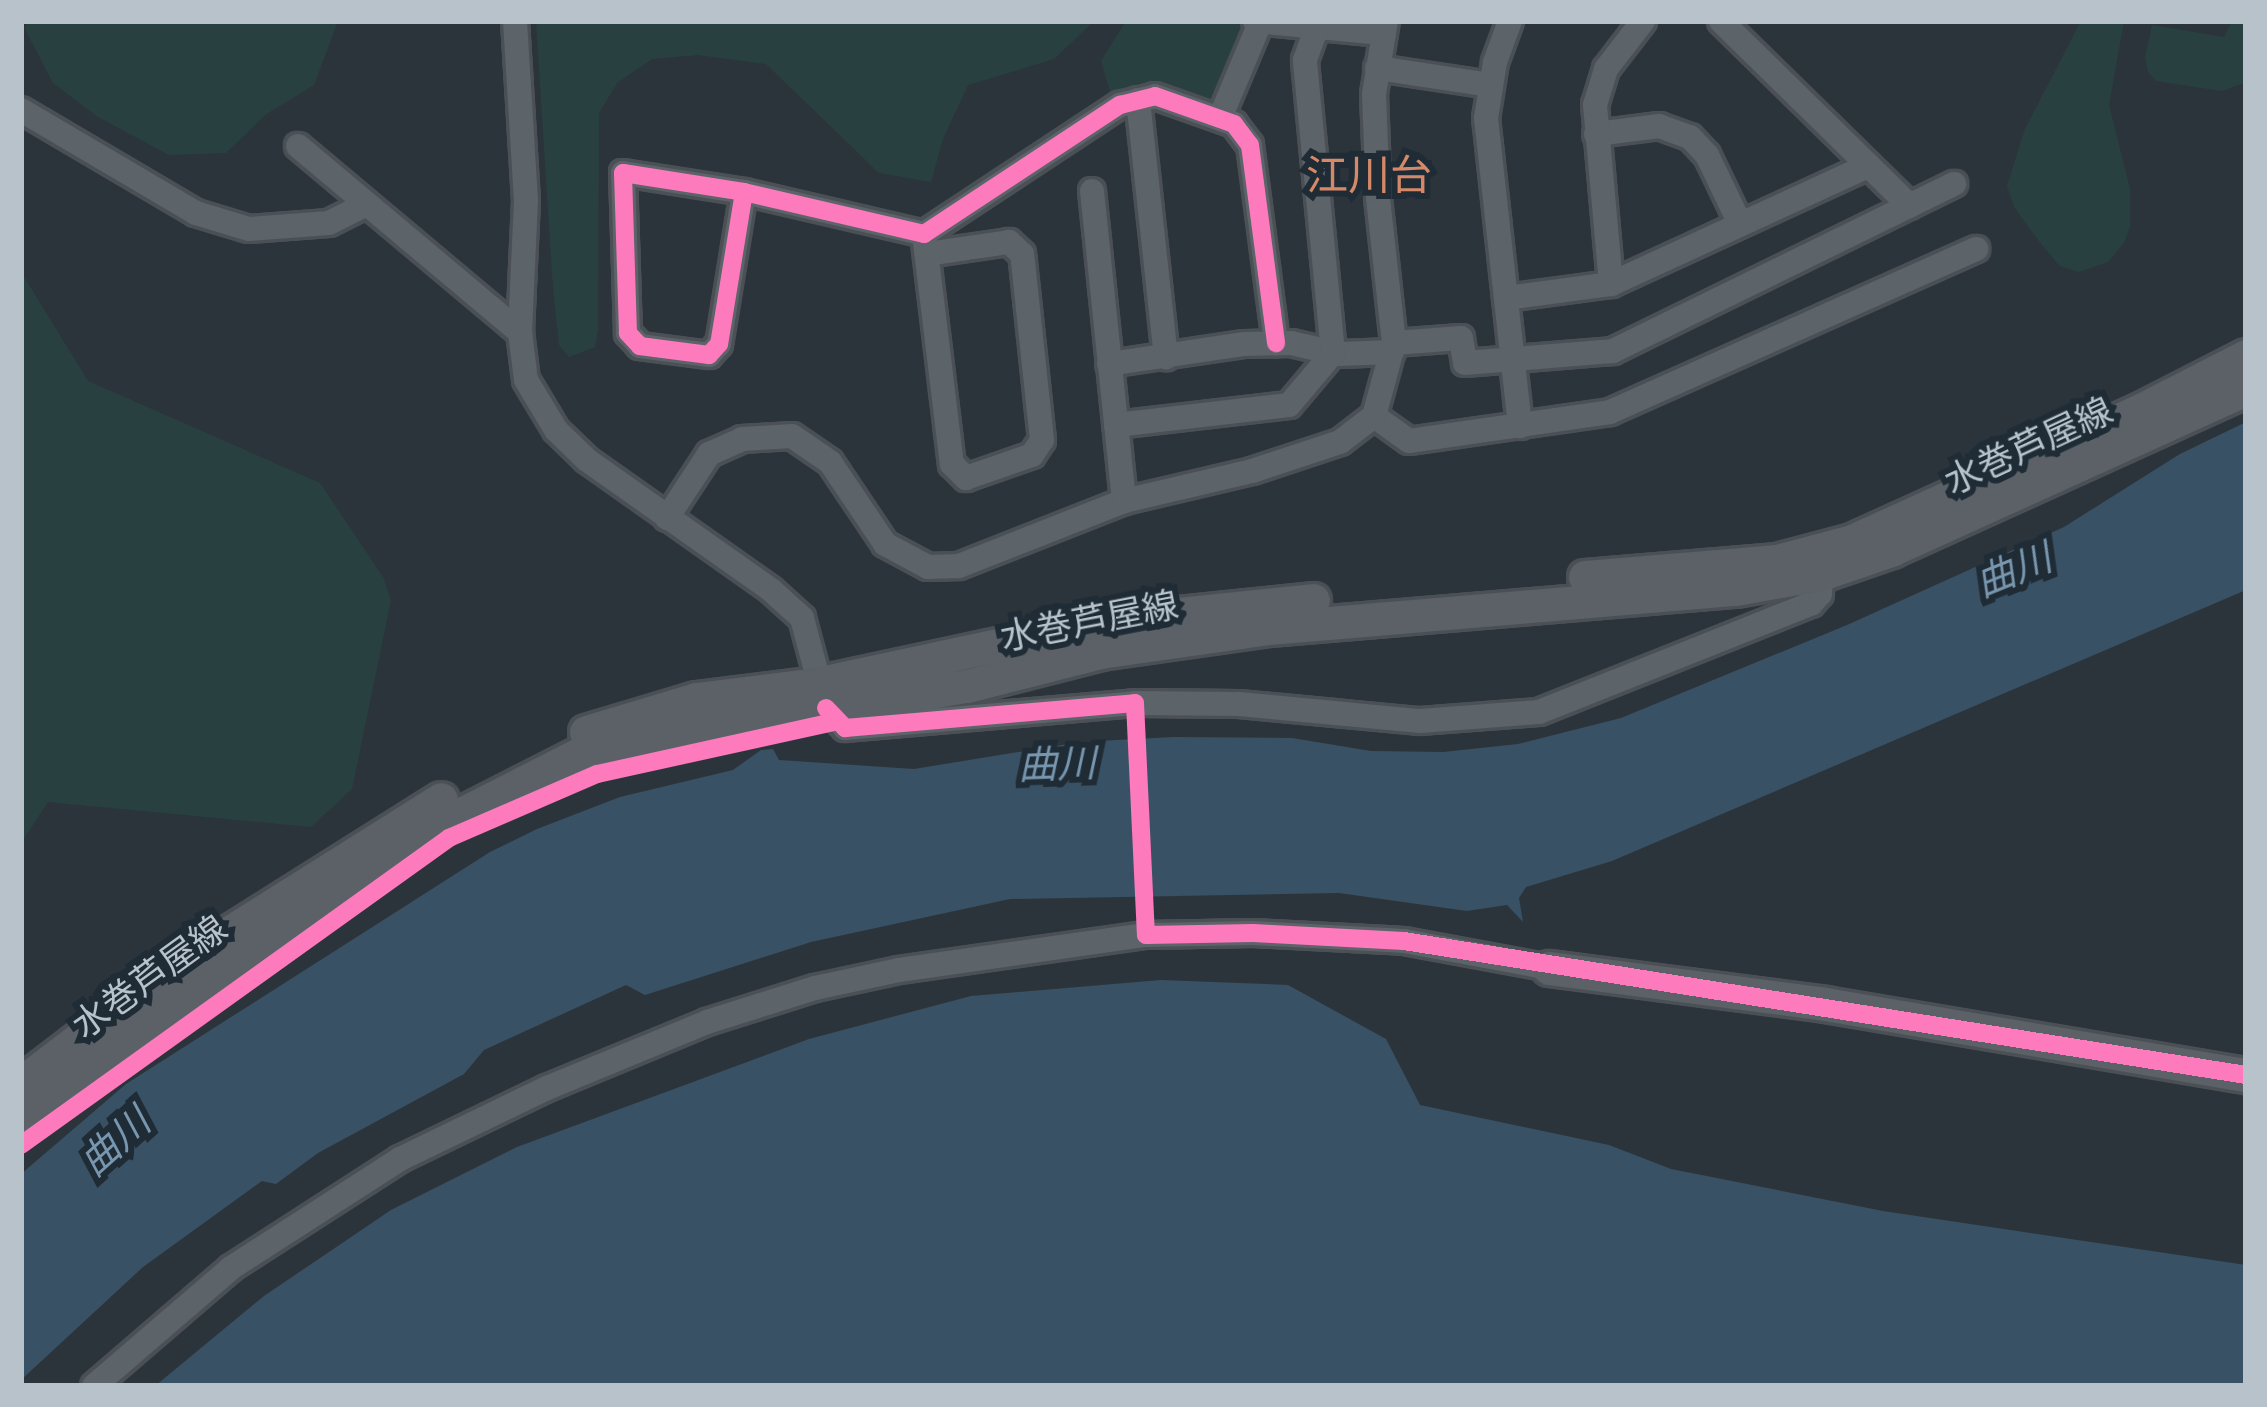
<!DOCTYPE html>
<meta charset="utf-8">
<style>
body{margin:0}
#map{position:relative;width:2267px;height:1407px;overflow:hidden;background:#2c343b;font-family:Lato,"Noto Sans JP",sans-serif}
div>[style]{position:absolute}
.green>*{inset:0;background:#294041}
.water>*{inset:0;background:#395164}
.roads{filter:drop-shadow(3px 0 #4a5055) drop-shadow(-3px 0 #4a5055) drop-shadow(0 3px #4a5055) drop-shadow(0 -3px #4a5055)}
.street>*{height:24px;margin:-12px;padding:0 12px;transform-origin:12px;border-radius:12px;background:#5c6369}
.secondary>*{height:33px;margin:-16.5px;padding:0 16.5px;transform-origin:16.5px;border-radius:16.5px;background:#5b6167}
.cycleway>*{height:18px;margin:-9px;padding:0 9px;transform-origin:9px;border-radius:9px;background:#fd7abc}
span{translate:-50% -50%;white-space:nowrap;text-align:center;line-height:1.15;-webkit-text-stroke:12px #1f2c36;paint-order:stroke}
.street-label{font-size:36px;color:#b7c2cb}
.water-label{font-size:39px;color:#7896ae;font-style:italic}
.quarter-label{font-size:42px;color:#d68968}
.frame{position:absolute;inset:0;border:24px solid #b7c2cb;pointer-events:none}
</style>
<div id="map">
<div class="green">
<i style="clip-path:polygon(27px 21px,338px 21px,314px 85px,265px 115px,226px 153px,169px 155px,98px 117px,53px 83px,25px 29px)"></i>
<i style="clip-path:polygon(536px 21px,1094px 21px,1054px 59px,968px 85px,943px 139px,931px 182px,879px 173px,766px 64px,698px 55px,652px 59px,617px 83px,599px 113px,598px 330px,595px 347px,569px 357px,559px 345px,553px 288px)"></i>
<i style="clip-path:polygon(1126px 21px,1239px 21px,1244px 27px,1217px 100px,1211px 104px,1139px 83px,1112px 98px,1101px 61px)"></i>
<i style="clip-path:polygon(2081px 21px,2124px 21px,2109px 105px,2130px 189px,2130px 226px,2124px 243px,2108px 262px,2079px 272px,2060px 266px,2042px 245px,2014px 207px,2007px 186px,2025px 129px)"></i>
<i style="clip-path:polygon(2232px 21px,2246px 21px,2246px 82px,2222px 91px,2156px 81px,2148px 72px,2145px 58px,2152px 25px,2224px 37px)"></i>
<i style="clip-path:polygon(21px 272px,88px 381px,320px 483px,383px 577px,391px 600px,352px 789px,311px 827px,48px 802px,21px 843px)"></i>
</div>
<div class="water">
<i style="clip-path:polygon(2246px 422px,2246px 590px,1612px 861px,1526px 887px,1519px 898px,1523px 922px,1507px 905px,1467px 911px,1339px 893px,1010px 899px,811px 942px,645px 995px,626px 985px,484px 1050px,464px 1074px,318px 1153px,276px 1184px,262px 1181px,143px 1267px,21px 1380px,21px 1174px,126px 1084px,490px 852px,537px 829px,620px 797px,733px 770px,761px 750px,773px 749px,779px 760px,914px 769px,1080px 742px,1173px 737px,1292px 738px,1371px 751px,1443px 752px,1518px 744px,1621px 718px,1847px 625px,2064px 527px,2180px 454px)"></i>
<i style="clip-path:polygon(1161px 980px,1288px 985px,1386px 1039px,1420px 1105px,1609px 1145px,1671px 1169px,1883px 1211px,2246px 1265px,2246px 1386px,155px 1386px,264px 1296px,391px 1210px,517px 1147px,809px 1039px,971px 996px)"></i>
</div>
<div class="roads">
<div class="street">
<i style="left:515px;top:21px;width:179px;rotate:86.5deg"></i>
<i style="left:526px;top:200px;width:132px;rotate:92.6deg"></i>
<i style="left:520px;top:332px;width:48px;rotate:82.9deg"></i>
<i style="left:526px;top:380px;width:58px;rotate:59deg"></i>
<i style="left:556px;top:430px;width:43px;rotate:44.1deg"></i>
<i style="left:587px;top:460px;width:225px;rotate:35.2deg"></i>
<i style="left:771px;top:590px;width:42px;rotate:42.1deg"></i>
<i style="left:802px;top:618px;width:93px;rotate:75.1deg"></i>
<i style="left:826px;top:708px;width:28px;rotate:46deg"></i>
<i style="left:845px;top:728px;width:291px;rotate:-4.9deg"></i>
<i style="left:1135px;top:703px;width:104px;rotate:0.6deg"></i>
<i style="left:1239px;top:704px;width:182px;rotate:5.4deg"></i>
<i style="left:1420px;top:721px;width:119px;rotate:-4.3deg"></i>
<i style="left:1539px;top:712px;width:293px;rotate:-21.7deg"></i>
<i style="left:1811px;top:604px;width:13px;rotate:-48deg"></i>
<i style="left:1820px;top:594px;width:20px;rotate:-87deg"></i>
<i style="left:1255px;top:21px;width:127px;rotate:5.4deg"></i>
<i style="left:1510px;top:21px;width:44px;rotate:110.1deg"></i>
<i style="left:1495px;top:62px;width:57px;rotate:99.1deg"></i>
<i style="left:1486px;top:118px;width:310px;rotate:83.7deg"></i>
<i style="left:1721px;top:21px;width:264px;rotate:44.4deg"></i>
<i style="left:1377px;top:68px;width:115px;rotate:8.5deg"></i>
<i style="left:1138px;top:100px;width:259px;rotate:83.8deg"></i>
<i style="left:21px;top:110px;width:203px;rotate:30.5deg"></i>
<i style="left:196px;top:213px;width:55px;rotate:16.8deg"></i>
<i style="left:249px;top:229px;width:80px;rotate:-4.3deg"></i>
<i style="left:329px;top:223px;width:40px;rotate:-26.6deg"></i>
<i style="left:1220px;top:118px;width:101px;rotate:-67.2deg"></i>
<i style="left:1596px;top:134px;width:64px;rotate:-7.2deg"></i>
<i style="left:1659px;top:126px;width:33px;rotate:20deg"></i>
<i style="left:1690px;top:137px;width:25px;rotate:47deg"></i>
<i style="left:1707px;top:155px;width:76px;rotate:64.4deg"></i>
<i style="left:298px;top:146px;width:290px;rotate:40deg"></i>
<i style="left:1092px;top:191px;width:312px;rotate:84.1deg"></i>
<i style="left:744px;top:192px;width:154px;rotate:99.3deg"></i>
<i style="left:719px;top:344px;width:15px;rotate:132deg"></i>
<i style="left:709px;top:355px;width:70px;rotate:-172.6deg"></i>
<i style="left:640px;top:346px;width:18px;rotate:-133deg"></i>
<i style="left:628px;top:333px;width:160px;rotate:-91.8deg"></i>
<i style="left:623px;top:173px;width:122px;rotate:8.9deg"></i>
<i style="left:744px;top:192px;width:185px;rotate:13.1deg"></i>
<i style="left:924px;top:234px;width:235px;rotate:-33.4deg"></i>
<i style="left:1120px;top:105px;width:36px;rotate:-14deg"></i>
<i style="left:1155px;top:96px;width:84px;rotate:19.5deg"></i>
<i style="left:1234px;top:124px;width:26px;rotate:53deg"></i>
<i style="left:1250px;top:145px;width:200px;rotate:82.5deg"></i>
<i style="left:924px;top:234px;width:232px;rotate:83.1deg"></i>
<i style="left:952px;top:464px;width:20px;rotate:45deg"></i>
<i style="left:966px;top:478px;width:70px;rotate:-19.2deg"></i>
<i style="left:1032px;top:455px;width:18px;rotate:-56deg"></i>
<i style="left:1042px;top:440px;width:187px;rotate:-96.1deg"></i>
<i style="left:1022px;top:254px;width:18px;rotate:-137deg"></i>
<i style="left:1009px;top:242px;width:82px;rotate:171.6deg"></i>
<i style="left:1611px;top:284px;width:180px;rotate:-95.1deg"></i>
<i style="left:1595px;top:105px;width:38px;rotate:-73deg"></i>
<i style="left:1606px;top:69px;width:61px;rotate:-52.4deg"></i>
<i style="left:1506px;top:298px;width:106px;rotate:-7.6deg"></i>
<i style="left:1611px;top:284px;width:283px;rotate:-24.7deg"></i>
<i style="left:1394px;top:343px;width:67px;rotate:-4.3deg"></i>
<i style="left:1461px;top:338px;width:25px;rotate:81deg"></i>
<i style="left:1465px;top:363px;width:148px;rotate:-4.6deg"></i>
<i style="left:1613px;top:351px;width:380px;rotate:-26.1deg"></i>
<i style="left:1109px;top:364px;width:137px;rotate:-8.4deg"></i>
<i style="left:1245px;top:344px;width:46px;rotate:-1.2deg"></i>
<i style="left:1291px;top:343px;width:49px;rotate:12.9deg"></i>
<i style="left:1339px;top:354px;width:53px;rotate:-2.2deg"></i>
<i style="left:1374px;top:416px;width:43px;rotate:35.5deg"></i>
<i style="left:1409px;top:441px;width:203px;rotate:-8.2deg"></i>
<i style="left:1610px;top:412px;width:401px;rotate:-24deg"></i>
<i style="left:1116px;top:425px;width:174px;rotate:-6.6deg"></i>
<i style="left:1289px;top:405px;width:68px;rotate:-49.8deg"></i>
<i style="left:1333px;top:353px;width:294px;rotate:-95.5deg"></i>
<i style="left:1305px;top:60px;width:41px;rotate:-70.3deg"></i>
<i style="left:667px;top:518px;width:77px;rotate:-56.7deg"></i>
<i style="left:709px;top:454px;width:36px;rotate:-24deg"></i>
<i style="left:742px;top:439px;width:50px;rotate:-3.4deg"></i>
<i style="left:792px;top:436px;width:46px;rotate:34.4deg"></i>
<i style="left:830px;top:462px;width:99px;rotate:56.1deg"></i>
<i style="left:885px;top:544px;width:49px;rotate:28.1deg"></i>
<i style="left:928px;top:567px;width:31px;rotate:-2deg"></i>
<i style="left:959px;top:566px;width:177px;rotate:-21.5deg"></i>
<i style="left:1124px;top:501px;width:131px;rotate:-13.2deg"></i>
<i style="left:1252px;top:471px;width:93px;rotate:-18.2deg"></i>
<i style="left:1340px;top:442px;width:43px;rotate:-37.4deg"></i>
<i style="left:1374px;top:416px;width:76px;rotate:-74.7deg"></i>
<i style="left:1394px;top:343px;width:146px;rotate:-96.3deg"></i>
<i style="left:1378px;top:198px;width:104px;rotate:-92.2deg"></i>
<i style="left:1374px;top:94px;width:74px;rotate:-80.7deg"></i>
<i style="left:94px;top:1386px;width:181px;rotate:-40.7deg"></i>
<i style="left:231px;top:1268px;width:201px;rotate:-32.8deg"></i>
<i style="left:400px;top:1159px;width:163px;rotate:-25.8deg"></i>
<i style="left:547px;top:1088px;width:173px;rotate:-22.4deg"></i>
<i style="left:707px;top:1022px;width:113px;rotate:-17.5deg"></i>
<i style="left:815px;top:988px;width:86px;rotate:-12.1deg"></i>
<i style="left:899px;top:970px;width:249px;rotate:-8.1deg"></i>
<i style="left:1146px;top:935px;width:107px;rotate:-1.1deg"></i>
<i style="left:1253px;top:933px;width:151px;rotate:3deg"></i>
<i style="left:1404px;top:941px;width:147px;rotate:10.5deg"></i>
</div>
<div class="secondary">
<i style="left:1585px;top:577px;width:193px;rotate:-4.8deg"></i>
<i style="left:1777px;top:561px;width:78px;rotate:-14.9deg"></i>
<i style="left:1852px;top:541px;width:315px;rotate:-24.4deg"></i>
<i style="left:2139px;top:411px;width:120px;rotate:-27.2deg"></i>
<i style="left:586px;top:732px;width:115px;rotate:-16.7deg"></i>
<i style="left:696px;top:699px;width:121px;rotate:-7.1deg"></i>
<i style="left:816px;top:684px;width:301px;rotate:-12.1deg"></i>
<i style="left:1110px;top:621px;width:204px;rotate:-5.9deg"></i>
<i style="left:1549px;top:968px;width:278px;rotate:7.4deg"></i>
<i style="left:1825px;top:1004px;width:427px;rotate:9.6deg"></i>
<i style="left:21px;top:1083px;width:181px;rotate:-37.4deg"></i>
<i style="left:165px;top:973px;width:326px;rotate:-32.2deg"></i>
<i style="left:21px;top:1116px;width:306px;rotate:-36deg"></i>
<i style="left:269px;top:936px;width:204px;rotate:-33deg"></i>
<i style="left:440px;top:825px;width:163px;rotate:-27deg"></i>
<i style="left:585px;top:751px;width:387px;rotate:-9.7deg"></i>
<i style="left:967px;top:686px;width:137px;rotate:-14.3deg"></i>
<i style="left:1100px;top:652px;width:171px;rotate:-8.1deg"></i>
<i style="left:1269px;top:628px;width:468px;rotate:-4.8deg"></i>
<i style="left:1735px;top:589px;width:87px;rotate:-9.9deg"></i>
<i style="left:1821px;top:574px;width:74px;rotate:-18.9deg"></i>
<i style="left:1891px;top:550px;width:390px;rotate:-24.4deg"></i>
</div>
</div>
<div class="cycleway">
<i style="left:744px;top:192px;width:154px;rotate:99.3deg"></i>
<i style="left:719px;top:344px;width:15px;rotate:132deg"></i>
<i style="left:709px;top:355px;width:70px;rotate:-172.6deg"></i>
<i style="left:640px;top:346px;width:18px;rotate:-133deg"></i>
<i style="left:628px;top:333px;width:160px;rotate:-91.8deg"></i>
<i style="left:623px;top:173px;width:122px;rotate:8.9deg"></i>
<i style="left:744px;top:192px;width:185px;rotate:13.1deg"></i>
<i style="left:924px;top:234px;width:235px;rotate:-33.4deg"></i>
<i style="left:1120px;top:105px;width:36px;rotate:-14deg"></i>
<i style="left:1155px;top:96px;width:84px;rotate:19.5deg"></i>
<i style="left:1234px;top:124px;width:26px;rotate:53deg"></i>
<i style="left:1250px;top:145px;width:200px;rotate:82.5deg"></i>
<i style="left:826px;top:708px;width:28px;rotate:46deg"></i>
<i style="left:845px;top:728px;width:291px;rotate:-4.9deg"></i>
<i style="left:1135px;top:703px;width:232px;rotate:87.3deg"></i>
<i style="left:1146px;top:935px;width:107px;rotate:-1.1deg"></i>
<i style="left:1253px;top:933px;width:151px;rotate:3deg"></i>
<i style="left:1404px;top:941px;width:853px;rotate:9.04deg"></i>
<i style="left:21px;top:1145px;width:527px;rotate:-35.65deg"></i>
<i style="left:449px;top:838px;width:161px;rotate:-23.4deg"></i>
<i style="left:597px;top:774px;width:243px;rotate:-12.4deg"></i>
</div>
<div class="street-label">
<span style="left:2028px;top:445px;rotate:-25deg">水巻芦屋線</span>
<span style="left:1089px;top:620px;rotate:-11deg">水巻芦屋線</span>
<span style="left:149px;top:976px;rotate:-36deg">水巻芦屋線</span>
</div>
<div class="water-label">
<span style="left:2013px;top:569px;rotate:-22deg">曲川</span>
<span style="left:1057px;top:763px;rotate:-2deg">曲川</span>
<span style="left:114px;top:1141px;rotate:-42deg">曲川</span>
</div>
<div class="quarter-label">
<span style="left:1369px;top:174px">江川台</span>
</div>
<div class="frame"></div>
</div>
